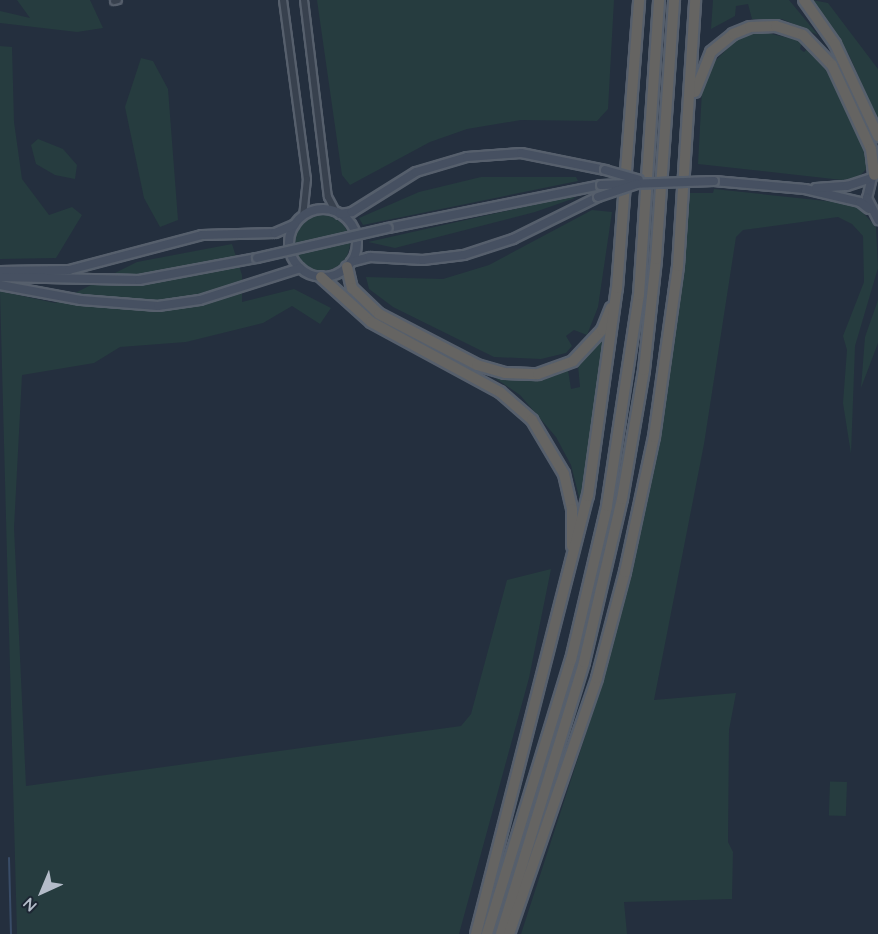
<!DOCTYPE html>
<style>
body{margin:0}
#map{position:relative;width:878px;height:934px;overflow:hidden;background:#242f3e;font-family:Quicksand,sans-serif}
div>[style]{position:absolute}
.green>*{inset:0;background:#263c3f;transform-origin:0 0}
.round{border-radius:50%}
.stream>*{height:2px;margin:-1px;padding:0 1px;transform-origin:1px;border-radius:1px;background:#394c67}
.roads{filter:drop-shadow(2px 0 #565f6c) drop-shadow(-2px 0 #565f6c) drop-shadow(0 2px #565f6c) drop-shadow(0 -2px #565f6c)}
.minor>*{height:6px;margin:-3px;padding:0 3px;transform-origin:3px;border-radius:3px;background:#38414e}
.secondary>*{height:8px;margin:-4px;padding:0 4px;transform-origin:4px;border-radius:4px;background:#465061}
.secondary>.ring{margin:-4px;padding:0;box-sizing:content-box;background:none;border:8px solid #465061;border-radius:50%}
.trunk>*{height:10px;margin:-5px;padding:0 5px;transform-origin:5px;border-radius:5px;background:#656462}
.bridges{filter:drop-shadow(2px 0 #565f6c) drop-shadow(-2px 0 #565f6c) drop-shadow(0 2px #565f6c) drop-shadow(0 -2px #565f6c)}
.secondary-bridge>*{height:8px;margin:-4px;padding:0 4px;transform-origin:4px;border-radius:4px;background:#465061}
span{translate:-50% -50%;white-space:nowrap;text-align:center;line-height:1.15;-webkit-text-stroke:5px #1d2633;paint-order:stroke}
.north{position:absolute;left:12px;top:862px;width:60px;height:60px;-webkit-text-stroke:4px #1d2633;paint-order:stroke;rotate:224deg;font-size:16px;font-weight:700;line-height:24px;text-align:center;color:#b4bcc9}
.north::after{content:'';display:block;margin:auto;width:21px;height:27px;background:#b4bcc9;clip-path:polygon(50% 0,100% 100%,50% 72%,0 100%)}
</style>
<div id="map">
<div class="green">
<i style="clip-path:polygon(17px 0,90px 0,103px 28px,77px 32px,0 23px,0 11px,30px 18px)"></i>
<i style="clip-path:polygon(317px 0,614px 0,608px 109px,597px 121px,521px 120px,467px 129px,430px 142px,350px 185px,342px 175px)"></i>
<i style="clip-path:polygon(713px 0,789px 0,818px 35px,782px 19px,752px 19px,748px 4px,736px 6px,735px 16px,711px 29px)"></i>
<i style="clip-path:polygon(812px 0,828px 3px,878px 69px,878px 121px,849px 55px)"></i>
<i style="clip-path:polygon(759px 31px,802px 41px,800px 49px,804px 52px,809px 47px,823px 59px,870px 156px,869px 166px,858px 178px,842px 180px,698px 164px,702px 90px,710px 66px,738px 38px)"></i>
<i style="clip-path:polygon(0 46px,12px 47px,14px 122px,22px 179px,49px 215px,72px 207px,82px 215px,56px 258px,0 259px)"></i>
<i style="clip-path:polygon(141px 58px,153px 61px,168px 89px,178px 220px,160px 227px,144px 198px,125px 107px)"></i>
<i style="clip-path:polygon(38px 139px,63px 149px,77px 165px,75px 179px,55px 175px,36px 164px,31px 145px)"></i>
<i style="clip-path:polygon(481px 177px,576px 177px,578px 181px,363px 225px,359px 218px,419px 192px)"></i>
<i style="clip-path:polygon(714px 189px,845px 203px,858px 207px,876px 227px,878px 268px,855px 346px,851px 454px,843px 403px,847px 350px,843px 336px,864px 282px,863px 236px,852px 224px,838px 217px,743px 230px,736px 237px,704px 444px,654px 700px,736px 693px,729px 730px,728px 842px,733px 852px,732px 899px,624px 902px,627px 934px,521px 934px,603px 681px,631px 574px,669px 379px,690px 193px,713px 193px)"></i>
<i style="clip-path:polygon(572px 196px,575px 198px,535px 212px,395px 248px,368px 242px)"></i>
<i style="clip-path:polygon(592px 210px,612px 212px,598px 307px,587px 335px,574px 330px,566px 336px,572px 346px,566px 353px,541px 359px,494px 357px,393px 307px,369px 289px,366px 277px,443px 279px,489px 265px)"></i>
<i class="round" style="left:294px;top:215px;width:56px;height:56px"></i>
<i style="clip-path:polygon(232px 244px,242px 275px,242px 302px,294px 289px,331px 308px,320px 324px,292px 306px,263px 323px,186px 342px,120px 347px,94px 363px,22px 375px,14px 528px,26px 786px,461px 726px,471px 714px,507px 580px,551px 569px,529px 678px,459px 934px,17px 934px,0 291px,55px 303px,137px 262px)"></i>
<i style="clip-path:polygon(878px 300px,878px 343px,861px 388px,865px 337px)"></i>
<i style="clip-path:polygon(605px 338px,580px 501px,571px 465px,556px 437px,520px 395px,495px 378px,528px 380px,568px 370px,571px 389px,580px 387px,578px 365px)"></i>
<i style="left:847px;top:782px;width:34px;height:17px;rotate:92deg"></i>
</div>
<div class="stream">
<i style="left:9px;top:858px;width:76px;rotate:88.5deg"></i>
</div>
<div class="roads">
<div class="minor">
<i style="left:283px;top:0;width:181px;rotate:82.4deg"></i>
<i style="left:307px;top:179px;width:37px;rotate:96deg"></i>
<i style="left:304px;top:0;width:198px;rotate:83.1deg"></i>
<i style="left:328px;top:197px;width:17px;rotate:62deg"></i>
<i style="left:114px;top:1px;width:4px;rotate:-14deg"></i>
</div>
<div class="secondary">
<i style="left:872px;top:177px;width:22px;rotate:103deg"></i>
<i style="left:867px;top:198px;width:25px;rotate:63deg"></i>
<i style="left:714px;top:181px;width:91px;rotate:5deg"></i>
<i style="left:805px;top:189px;width:57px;rotate:13.3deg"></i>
<i style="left:860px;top:202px;width:11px;rotate:38deg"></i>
<i style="left:816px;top:188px;width:31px;rotate:-4deg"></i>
<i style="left:847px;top:186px;width:25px;rotate:-18deg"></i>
<i class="ring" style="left:289px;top:209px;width:60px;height:60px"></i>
<i style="left:340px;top:214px;width:12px;rotate:-9deg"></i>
<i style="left:352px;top:212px;width:75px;rotate:-32deg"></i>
<i style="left:416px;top:172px;width:53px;rotate:-16.4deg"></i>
<i style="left:467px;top:157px;width:54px;rotate:-4.2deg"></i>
<i style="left:521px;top:153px;width:86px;rotate:11.4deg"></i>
<i style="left:388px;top:228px;width:217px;rotate:-11.4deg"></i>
<i style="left:351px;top:262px;width:20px;rotate:-15deg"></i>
<i style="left:370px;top:257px;width:53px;rotate:3.2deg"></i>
<i style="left:423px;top:260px;width:41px;rotate:-7deg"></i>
<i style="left:464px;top:255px;width:52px;rotate:-18.1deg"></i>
<i style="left:513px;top:239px;width:95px;rotate:-26.3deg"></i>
<i style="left:0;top:271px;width:69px;rotate:-0.8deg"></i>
<i style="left:69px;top:270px;width:138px;rotate:-14.7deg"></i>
<i style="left:202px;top:235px;width:73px;rotate:-1.6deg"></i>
<i style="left:275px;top:233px;width:21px;rotate:-23deg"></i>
<i style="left:0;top:277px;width:139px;rotate:1.2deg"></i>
<i style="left:139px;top:280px;width:120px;rotate:-10.6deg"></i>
<i style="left:0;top:285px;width:82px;rotate:10.5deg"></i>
<i style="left:81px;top:300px;width:77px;rotate:4.5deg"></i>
<i style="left:158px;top:306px;width:42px;rotate:-8.1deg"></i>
<i style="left:200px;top:300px;width:105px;rotate:-17.7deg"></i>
</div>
<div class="trunk">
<i style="left:804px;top:0;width:54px;rotate:54.8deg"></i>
<i style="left:835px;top:44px;width:102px;rotate:64.9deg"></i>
<i style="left:695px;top:92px;width:43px;rotate:-68.2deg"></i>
<i style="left:711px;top:52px;width:28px;rotate:-39deg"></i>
<i style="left:733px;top:34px;width:18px;rotate:-22deg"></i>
<i style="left:750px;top:27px;width:26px;rotate:-2deg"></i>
<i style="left:776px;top:26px;width:28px;rotate:18deg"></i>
<i style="left:803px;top:35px;width:42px;rotate:46deg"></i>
<i style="left:832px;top:65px;width:93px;rotate:65.1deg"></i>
<i style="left:871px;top:149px;width:26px;rotate:83deg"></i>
<i style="left:347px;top:267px;width:22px;rotate:77deg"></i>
<i style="left:352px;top:288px;width:37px;rotate:44deg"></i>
<i style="left:379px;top:314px;width:110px;rotate:27.5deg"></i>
<i style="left:477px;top:365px;width:29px;rotate:16deg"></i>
<i style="left:505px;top:373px;width:33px;rotate:2deg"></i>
<i style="left:538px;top:374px;width:37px;rotate:-20deg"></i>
<i style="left:573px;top:361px;width:42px;rotate:-46.9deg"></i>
<i style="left:602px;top:330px;width:24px;rotate:-68deg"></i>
<i style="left:321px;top:277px;width:67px;rotate:42deg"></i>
<i style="left:371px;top:322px;width:147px;rotate:28.5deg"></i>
<i style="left:500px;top:392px;width:43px;rotate:41.2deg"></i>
<i style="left:532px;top:420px;width:63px;rotate:59.3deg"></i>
<i style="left:564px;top:474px;width:36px;rotate:77deg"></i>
<i style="left:572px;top:509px;width:37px;rotate:90deg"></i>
<i style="left:476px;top:934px;width:452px;rotate:-75.7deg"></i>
<i style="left:588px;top:496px;width:210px;rotate:-82.1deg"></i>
<i style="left:617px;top:288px;width:289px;rotate:-85.6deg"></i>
<i style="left:487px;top:934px;width:287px;rotate:-73deg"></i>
<i style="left:571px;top:660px;width:158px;rotate:-76.8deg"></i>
<i style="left:607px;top:506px;width:213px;rotate:-81.4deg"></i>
<i style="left:639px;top:295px;width:296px;rotate:-86.1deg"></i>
<i style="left:501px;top:934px;width:284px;rotate:-73deg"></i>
<i style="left:584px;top:662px;width:167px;rotate:-76.9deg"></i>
<i style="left:622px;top:499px;width:131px;rotate:-80.3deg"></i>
<i style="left:644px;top:370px;width:112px;rotate:-83.8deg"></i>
<i style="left:656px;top:259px;width:260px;rotate:-86deg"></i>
<i style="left:509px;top:934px;width:271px;rotate:-71deg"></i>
<i style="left:597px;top:678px;width:110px;rotate:-75.2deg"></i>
<i style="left:625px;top:572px;width:138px;rotate:-77.9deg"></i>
<i style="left:654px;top:437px;width:173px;rotate:-82deg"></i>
<i style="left:678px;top:266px;width:267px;rotate:-86.3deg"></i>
</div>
</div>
<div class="bridges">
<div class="secondary-bridge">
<i style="left:605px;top:170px;width:35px;rotate:16deg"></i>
<i style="left:601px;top:185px;width:113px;rotate:-2deg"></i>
<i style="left:598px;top:197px;width:41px;rotate:-18.4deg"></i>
<i style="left:257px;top:258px;width:134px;rotate:-12.9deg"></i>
</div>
</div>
<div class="north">N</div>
</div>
